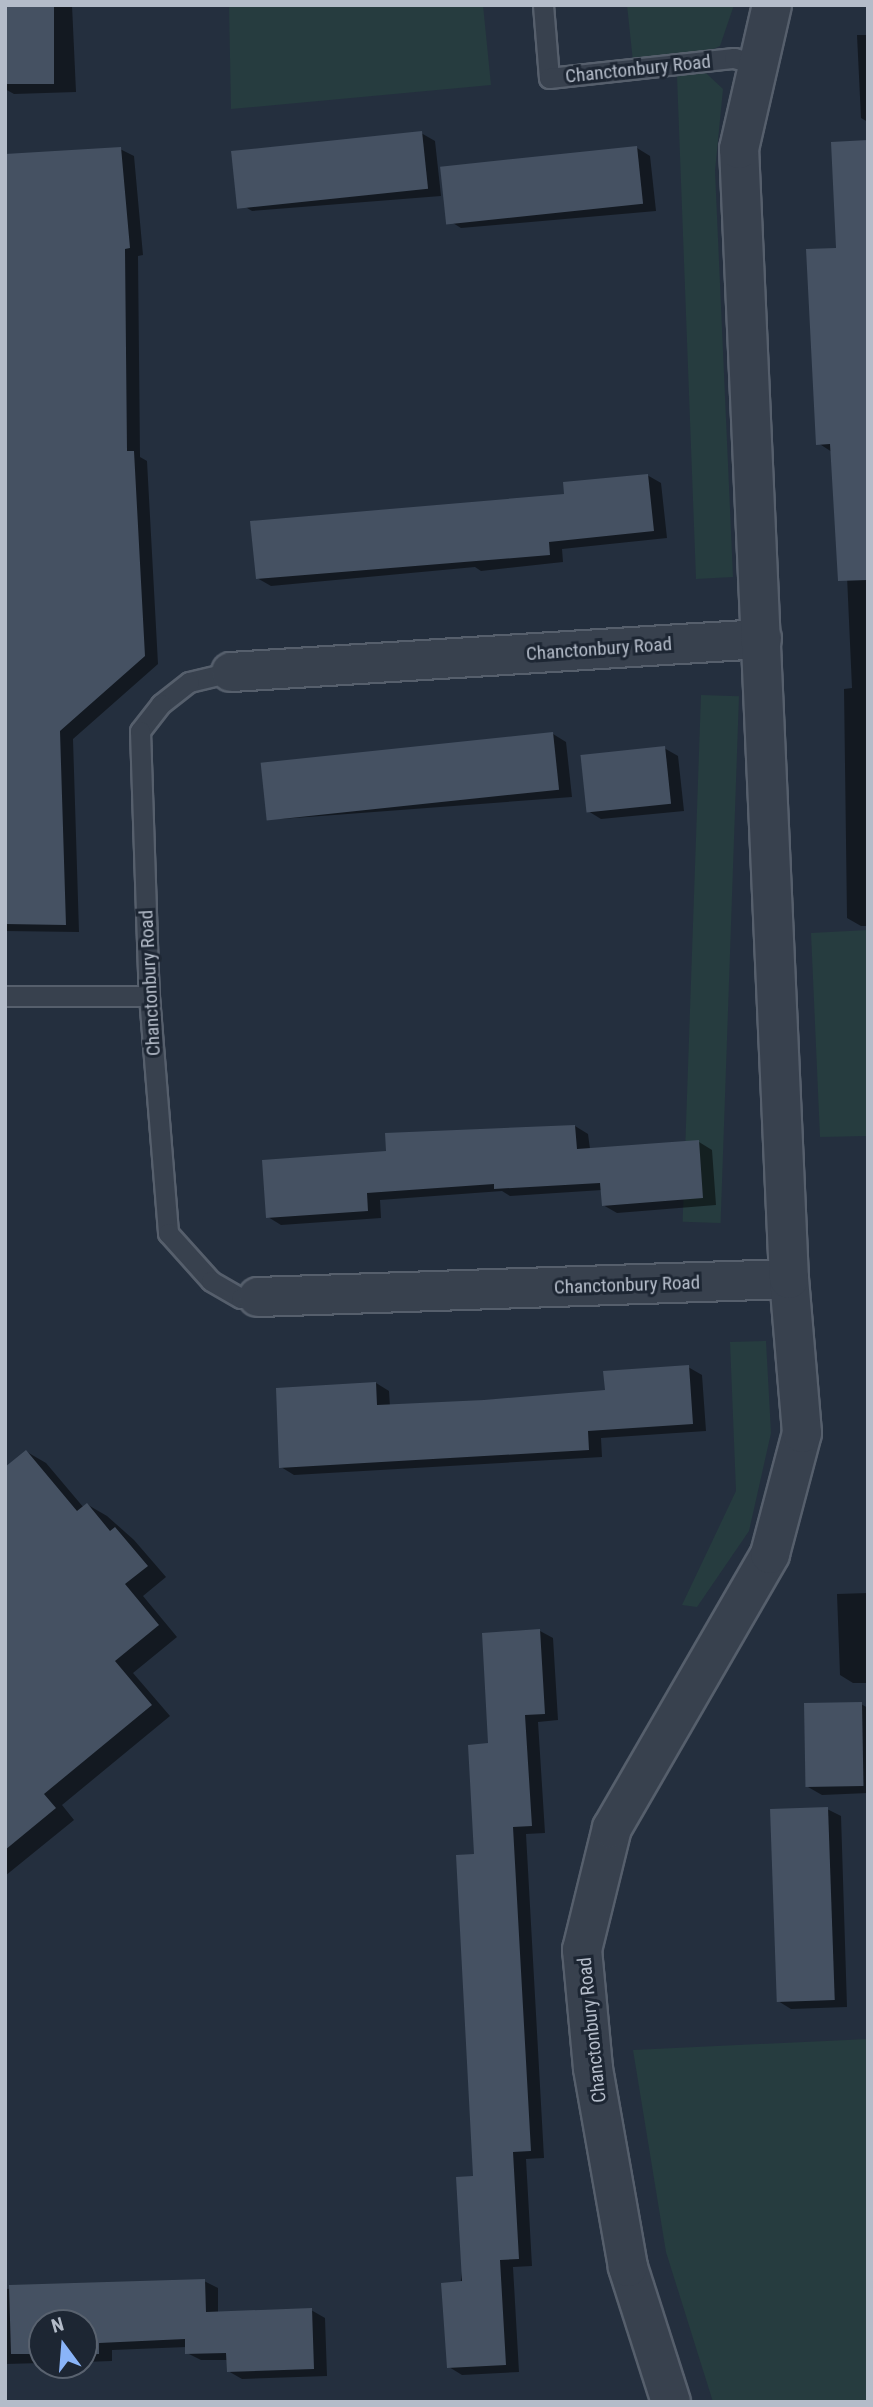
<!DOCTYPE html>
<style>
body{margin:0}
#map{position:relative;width:873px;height:2407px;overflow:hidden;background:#242f3e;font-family:"Roboto Condensed",sans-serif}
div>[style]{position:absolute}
.green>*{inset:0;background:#263c3f;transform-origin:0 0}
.shadow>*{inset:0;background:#0007}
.building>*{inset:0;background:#455162;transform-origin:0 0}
.roads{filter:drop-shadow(2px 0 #565f6c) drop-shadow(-2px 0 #565f6c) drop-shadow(0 2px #565f6c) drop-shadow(0 -2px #565f6c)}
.lane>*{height:19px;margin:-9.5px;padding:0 9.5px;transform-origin:9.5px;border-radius:9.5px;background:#38414e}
.street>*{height:38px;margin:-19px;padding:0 19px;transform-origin:19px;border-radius:19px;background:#38414e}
span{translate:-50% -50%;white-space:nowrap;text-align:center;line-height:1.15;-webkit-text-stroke:6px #1d2633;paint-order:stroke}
.street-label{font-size:19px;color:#b4bcc9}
.frame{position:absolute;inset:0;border:7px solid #b4bcc9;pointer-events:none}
.north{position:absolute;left:28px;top:2309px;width:70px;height:70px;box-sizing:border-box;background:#1d2633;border:2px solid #59626f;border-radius:50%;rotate:344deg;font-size:19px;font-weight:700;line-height:28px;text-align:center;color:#b4bcc9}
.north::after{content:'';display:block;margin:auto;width:24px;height:32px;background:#8ab4f8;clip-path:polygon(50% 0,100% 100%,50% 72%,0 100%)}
</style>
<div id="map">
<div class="green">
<i style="clip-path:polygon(229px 5px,483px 5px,491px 85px,231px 109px)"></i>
<i style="clip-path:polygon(627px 5px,734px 5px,720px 46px,676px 66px,634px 71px)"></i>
<i style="clip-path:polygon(706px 73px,723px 89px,715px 171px,733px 577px,696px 579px,677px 76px)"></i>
<i style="left:701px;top:695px;width:38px;height:527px;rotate:2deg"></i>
<i style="clip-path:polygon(868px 930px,868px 1136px,820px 1137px,811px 933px)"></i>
<i style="clip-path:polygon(766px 1341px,771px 1433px,749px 1531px,697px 1607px,682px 1605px,736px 1491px,730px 1342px)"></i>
<i style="clip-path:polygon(868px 2039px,868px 2402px,713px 2402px,666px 2252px,633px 2050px)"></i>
</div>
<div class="shadow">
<i style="clip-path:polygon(5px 5px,72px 5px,76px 92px,14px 94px,5px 89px)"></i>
<i style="clip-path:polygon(857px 35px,868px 35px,868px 122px,861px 118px)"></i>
<i style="clip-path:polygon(421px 133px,435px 141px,441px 196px,252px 211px,239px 203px)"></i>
<i style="clip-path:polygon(637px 148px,650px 156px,656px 211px,461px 228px,448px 220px)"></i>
<i style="clip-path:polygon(120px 149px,134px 156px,143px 255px,138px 256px,140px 457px,147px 461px,158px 664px,73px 739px,79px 932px,5px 931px,5px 156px)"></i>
<i style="clip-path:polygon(868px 250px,868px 926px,861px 926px,847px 918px,844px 689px,852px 688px,846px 554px,832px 452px,818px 443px)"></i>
<i style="clip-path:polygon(647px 475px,661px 483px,667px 538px,562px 549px,563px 562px,481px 571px,475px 567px,271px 586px,257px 578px)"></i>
<i style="clip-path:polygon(553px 734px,566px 742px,572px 797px,281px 819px,267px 811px)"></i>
<i style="clip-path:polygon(664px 748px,678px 756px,684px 811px,601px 819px,588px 811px)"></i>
<i style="clip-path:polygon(575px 1126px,588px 1134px,590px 1149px,699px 1142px,712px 1150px,716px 1205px,617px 1213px,603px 1205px,602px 1190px,510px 1196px,502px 1191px,380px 1200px,381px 1218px,281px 1225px,268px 1217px,388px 1153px,387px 1135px)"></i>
<i style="clip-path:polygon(688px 1367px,702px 1375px,706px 1431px,601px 1438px,602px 1457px,294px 1475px,281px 1467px,376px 1383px,389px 1391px,390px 1407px,606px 1392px)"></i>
<i style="clip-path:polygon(27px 1452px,46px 1463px,84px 1508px,88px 1505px,107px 1516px,134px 1540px,166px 1577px,143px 1596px,177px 1637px,133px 1673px,170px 1716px,62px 1805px,74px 1820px,5px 1876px,5px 1470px)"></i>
<i style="clip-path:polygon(868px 1593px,868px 1683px,853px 1683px,840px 1675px,837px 1594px)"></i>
<i style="clip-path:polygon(540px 1631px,553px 1638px,558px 1720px,538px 1722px,545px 1833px,526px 1834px,544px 2158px,526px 2159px,532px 2266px,513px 2267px,519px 2372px,462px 2375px,449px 2367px,475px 2177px,476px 1856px,490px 1745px)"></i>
<i style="clip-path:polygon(861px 1704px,868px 1708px,868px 1793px,822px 1795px,808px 1787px)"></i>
<i style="clip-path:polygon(827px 1809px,841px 1816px,847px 2007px,791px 2009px,778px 2001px)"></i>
<i style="clip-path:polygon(204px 2281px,218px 2288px,218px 2313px,311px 2310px,325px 2318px,327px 2376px,242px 2379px,228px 2371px,228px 2360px,201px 2360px,187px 2353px,187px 2347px,112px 2350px,112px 2361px,84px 2362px,84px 2323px,42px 2323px,42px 2363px,5px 2364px,5px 2289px)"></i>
</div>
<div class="building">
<i style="left:5px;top:5px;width:49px;height:79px"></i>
<i style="left:422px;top:131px;width:58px;height:192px;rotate:84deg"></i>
<i style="clip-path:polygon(868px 140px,868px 580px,838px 581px,830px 444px,816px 445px,806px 249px,836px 248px,831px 142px)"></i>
<i style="left:637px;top:146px;width:58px;height:198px;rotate:84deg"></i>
<i style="clip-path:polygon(121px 147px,130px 248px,125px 249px,127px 451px,134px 451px,145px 656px,60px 731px,66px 925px,5px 924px,5px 154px)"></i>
<i style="clip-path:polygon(648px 474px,654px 531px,549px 542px,550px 555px,256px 579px,250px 521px,564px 494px,563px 482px)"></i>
<i style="left:553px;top:732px;width:58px;height:294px;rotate:84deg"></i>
<i style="left:665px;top:746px;width:58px;height:85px;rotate:84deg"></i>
<i style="clip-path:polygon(575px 1125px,577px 1149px,699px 1140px,703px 1198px,602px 1206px,600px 1183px,494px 1189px,494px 1184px,367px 1193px,368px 1211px,266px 1218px,262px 1160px,386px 1151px,385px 1133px)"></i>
<i style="clip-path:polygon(689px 1365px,693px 1424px,588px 1431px,589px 1450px,279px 1468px,276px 1388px,376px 1382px,377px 1405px,484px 1400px,605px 1390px,603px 1371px)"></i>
<i style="clip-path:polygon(26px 1450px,77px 1511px,87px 1503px,110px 1531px,115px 1527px,148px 1566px,125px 1584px,159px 1625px,115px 1661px,152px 1705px,44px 1794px,56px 1808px,5px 1850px,5px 1467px)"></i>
<i style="clip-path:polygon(540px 1629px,545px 1714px,525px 1715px,532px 1826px,513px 1827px,531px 2151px,513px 2152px,519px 2259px,500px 2260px,506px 2365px,447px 2368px,441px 2283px,462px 2281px,456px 2177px,473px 2176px,456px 1855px,474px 1854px,468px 1745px,488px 1743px,482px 1633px)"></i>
<i style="left:862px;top:1702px;width:84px;height:58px;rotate:89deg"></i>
<i style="left:828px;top:1807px;width:193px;height:58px;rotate:88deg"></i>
<i style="clip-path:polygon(205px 2279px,206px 2312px,312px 2308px,314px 2369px,227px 2372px,226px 2353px,185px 2354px,185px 2339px,99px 2343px,99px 2354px,84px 2354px,84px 2323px,42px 2323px,42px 2354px,11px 2354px,9px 2285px)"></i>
</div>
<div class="roads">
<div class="lane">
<i style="left:543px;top:5px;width:73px;rotate:85.3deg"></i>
<i style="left:549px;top:78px;width:186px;rotate:-6.2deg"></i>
<i style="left:734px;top:58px;width:23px;rotate:15deg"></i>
<i style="left:231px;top:672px;width:43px;rotate:166.6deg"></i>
<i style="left:189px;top:682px;width:36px;rotate:142deg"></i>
<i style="left:161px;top:704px;width:34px;rotate:128deg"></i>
<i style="left:140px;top:731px;width:265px;rotate:88.1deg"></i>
<i style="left:149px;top:996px;width:238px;rotate:85.4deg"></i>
<i style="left:168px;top:1233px;width:64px;rotate:48.1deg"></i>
<i style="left:211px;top:1281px;width:34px;rotate:30deg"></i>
<i style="left:241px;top:1298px;width:17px;rotate:-3deg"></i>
<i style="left:5px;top:996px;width:144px"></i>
</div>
<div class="street">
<i style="left:231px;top:672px;width:532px;rotate:-3.56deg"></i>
<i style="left:258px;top:1297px;width:531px;rotate:-1.94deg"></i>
<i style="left:671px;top:2402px;width:142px;rotate:-107.7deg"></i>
<i style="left:628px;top:2267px;width:202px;rotate:-100deg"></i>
<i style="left:593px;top:2068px;width:119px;rotate:-95.3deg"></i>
<i style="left:582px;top:1950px;width:126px;rotate:-76.2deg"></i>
<i style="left:612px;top:1828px;width:316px;rotate:-60deg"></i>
<i style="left:770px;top:1554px;width:125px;rotate:-75.2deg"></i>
<i style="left:802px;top:1433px;width:155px;rotate:-94.8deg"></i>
<i style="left:789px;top:1279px;width:1131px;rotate:-92.53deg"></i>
<i style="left:739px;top:149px;width:148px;rotate:-77.1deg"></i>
</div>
</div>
<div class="street-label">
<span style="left:638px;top:69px;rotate:-6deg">Chanctonbury Road</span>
<span style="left:599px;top:649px;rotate:-4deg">Chanctonbury Road</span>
<span style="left:150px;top:983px;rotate:-93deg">Chanctonbury Road</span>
<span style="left:627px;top:1285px;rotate:-2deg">Chanctonbury Road</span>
<span style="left:592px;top:2030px;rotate:-96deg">Chanctonbury Road</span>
</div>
<div class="frame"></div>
<div class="north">N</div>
</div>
